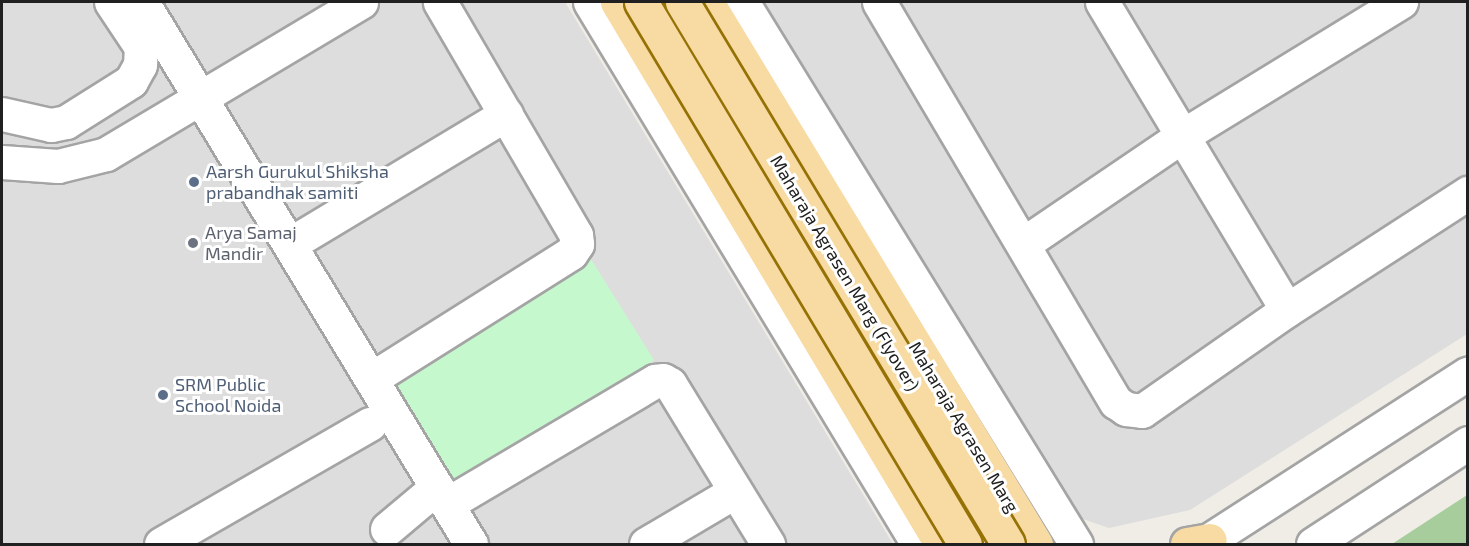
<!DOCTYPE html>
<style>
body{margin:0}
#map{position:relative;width:1469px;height:546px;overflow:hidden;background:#f0ede6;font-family:"Exo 2",sans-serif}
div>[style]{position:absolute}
.residential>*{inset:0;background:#dedddd}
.forest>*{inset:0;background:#a7cd9d}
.park>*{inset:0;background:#c6f8ce;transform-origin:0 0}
.roads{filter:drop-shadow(2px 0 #a4a4a4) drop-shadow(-2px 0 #a4a4a4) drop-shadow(0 2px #a4a4a4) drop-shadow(0 -2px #a4a4a4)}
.minor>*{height:33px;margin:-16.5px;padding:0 16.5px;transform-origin:16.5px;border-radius:16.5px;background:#fff}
.major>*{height:33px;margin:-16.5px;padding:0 16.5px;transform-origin:16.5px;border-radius:16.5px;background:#f8dba3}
.bridges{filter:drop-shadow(2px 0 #957206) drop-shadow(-2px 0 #957206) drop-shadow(0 2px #957206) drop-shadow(0 -2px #957206)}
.major-bridge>*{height:33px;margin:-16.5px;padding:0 16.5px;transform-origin:16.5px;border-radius:16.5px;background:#f8dba3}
.dots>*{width:16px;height:16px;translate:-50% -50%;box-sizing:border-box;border:3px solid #fff;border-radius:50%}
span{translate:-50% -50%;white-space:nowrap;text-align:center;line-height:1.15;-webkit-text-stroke:6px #fff;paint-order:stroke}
.service-label{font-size:18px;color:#4e5e75}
.left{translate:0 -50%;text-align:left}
.worship-label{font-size:18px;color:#5b616d}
.street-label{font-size:18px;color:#202020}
.frame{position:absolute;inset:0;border:3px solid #202020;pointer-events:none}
</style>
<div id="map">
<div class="residential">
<i style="clip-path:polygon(2px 2px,565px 2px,893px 544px,2px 544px)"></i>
<i style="clip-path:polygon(737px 2px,1467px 2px,1467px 334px,1190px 510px,1109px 528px,1048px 507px)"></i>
</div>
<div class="forest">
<i style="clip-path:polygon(1467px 495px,1467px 544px,1392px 544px)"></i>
</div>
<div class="park">
<i style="left:589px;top:256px;width:123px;height:238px;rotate:58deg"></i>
</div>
<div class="roads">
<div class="minor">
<i style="left:142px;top:2px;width:634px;rotate:58.74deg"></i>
<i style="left:590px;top:2px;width:634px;rotate:58.82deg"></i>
<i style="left:742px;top:2px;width:637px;rotate:58.36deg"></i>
<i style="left:879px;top:2px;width:465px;rotate:59.4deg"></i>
<i style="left:1116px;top:402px;width:12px;rotate:35deg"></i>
<i style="left:1126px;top:409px;width:16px;rotate:7deg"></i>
<i style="left:1142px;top:411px;width:177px;rotate:-34.9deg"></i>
<i style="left:1287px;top:310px;width:216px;rotate:-32.9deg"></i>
<i style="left:1102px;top:2px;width:359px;rotate:59deg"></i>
<i style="left:2px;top:114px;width:50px;rotate:12.7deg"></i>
<i style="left:51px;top:125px;width:15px;rotate:-11deg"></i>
<i style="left:66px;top:122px;width:77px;rotate:-32.2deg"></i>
<i style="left:131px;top:81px;width:18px;rotate:-61deg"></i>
<i style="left:140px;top:65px;width:18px;rotate:-87deg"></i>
<i style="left:141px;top:47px;width:54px;rotate:-123.7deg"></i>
<i style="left:2px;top:162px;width:56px;rotate:4.1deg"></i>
<i style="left:58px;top:166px;width:49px;rotate:-14deg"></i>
<i style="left:106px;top:154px;width:297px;rotate:-30.8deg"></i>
<i style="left:290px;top:244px;width:252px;rotate:-31deg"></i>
<i style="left:1023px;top:244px;width:192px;rotate:-34.2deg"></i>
<i style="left:1182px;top:136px;width:257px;rotate:-31.5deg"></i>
<i style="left:371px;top:379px;width:236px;rotate:-32.2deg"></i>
<i style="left:571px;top:253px;width:11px;rotate:-56deg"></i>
<i style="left:577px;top:244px;width:9px;rotate:-96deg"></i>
<i style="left:576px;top:235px;width:270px;rotate:-120.3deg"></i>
<i style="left:447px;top:504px;width:242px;rotate:-30.6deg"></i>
<i style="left:655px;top:381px;width:8px;rotate:-7deg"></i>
<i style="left:663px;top:380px;width:8px;rotate:30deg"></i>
<i style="left:670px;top:384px;width:188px;rotate:58.5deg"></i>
<i style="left:387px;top:529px;width:65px;rotate:-40deg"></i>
<i style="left:161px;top:544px;width:241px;rotate:-29.9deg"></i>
<i style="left:646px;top:544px;width:102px;rotate:-30.6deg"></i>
<i style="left:1203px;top:544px;width:315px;rotate:-32.8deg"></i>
<i style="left:1313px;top:544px;width:185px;rotate:-33.1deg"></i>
</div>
<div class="major">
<i style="left:617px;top:2px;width:631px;rotate:59.13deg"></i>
<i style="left:707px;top:2px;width:634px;rotate:58.74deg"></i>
<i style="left:1187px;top:544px;width:23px;rotate:-10deg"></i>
</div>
</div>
<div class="bridges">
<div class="major-bridge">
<i style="left:641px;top:2px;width:631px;rotate:59.13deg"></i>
<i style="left:682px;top:2px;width:632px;rotate:58.97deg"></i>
</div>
</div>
<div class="dots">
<i style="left:194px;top:182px;background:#5c6f8a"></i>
<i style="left:193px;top:243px;background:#6b7280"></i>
<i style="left:163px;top:395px;background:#5c6f8a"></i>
</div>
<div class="service-label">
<span class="left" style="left:206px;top:182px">Aarsh Gurukul Shiksha<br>prabandhak samiti</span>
<span class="left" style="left:175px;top:395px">SRM Public<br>School Noida</span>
</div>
<div class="worship-label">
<span class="left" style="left:205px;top:243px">Arya Samaj<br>Mandir</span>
</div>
<div class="street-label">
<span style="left:845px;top:273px;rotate:59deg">Maharaja Agrasen Marg (Flyover)</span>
<span style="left:964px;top:427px;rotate:59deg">Maharaja Agrasen Marg</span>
</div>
<div class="frame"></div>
</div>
